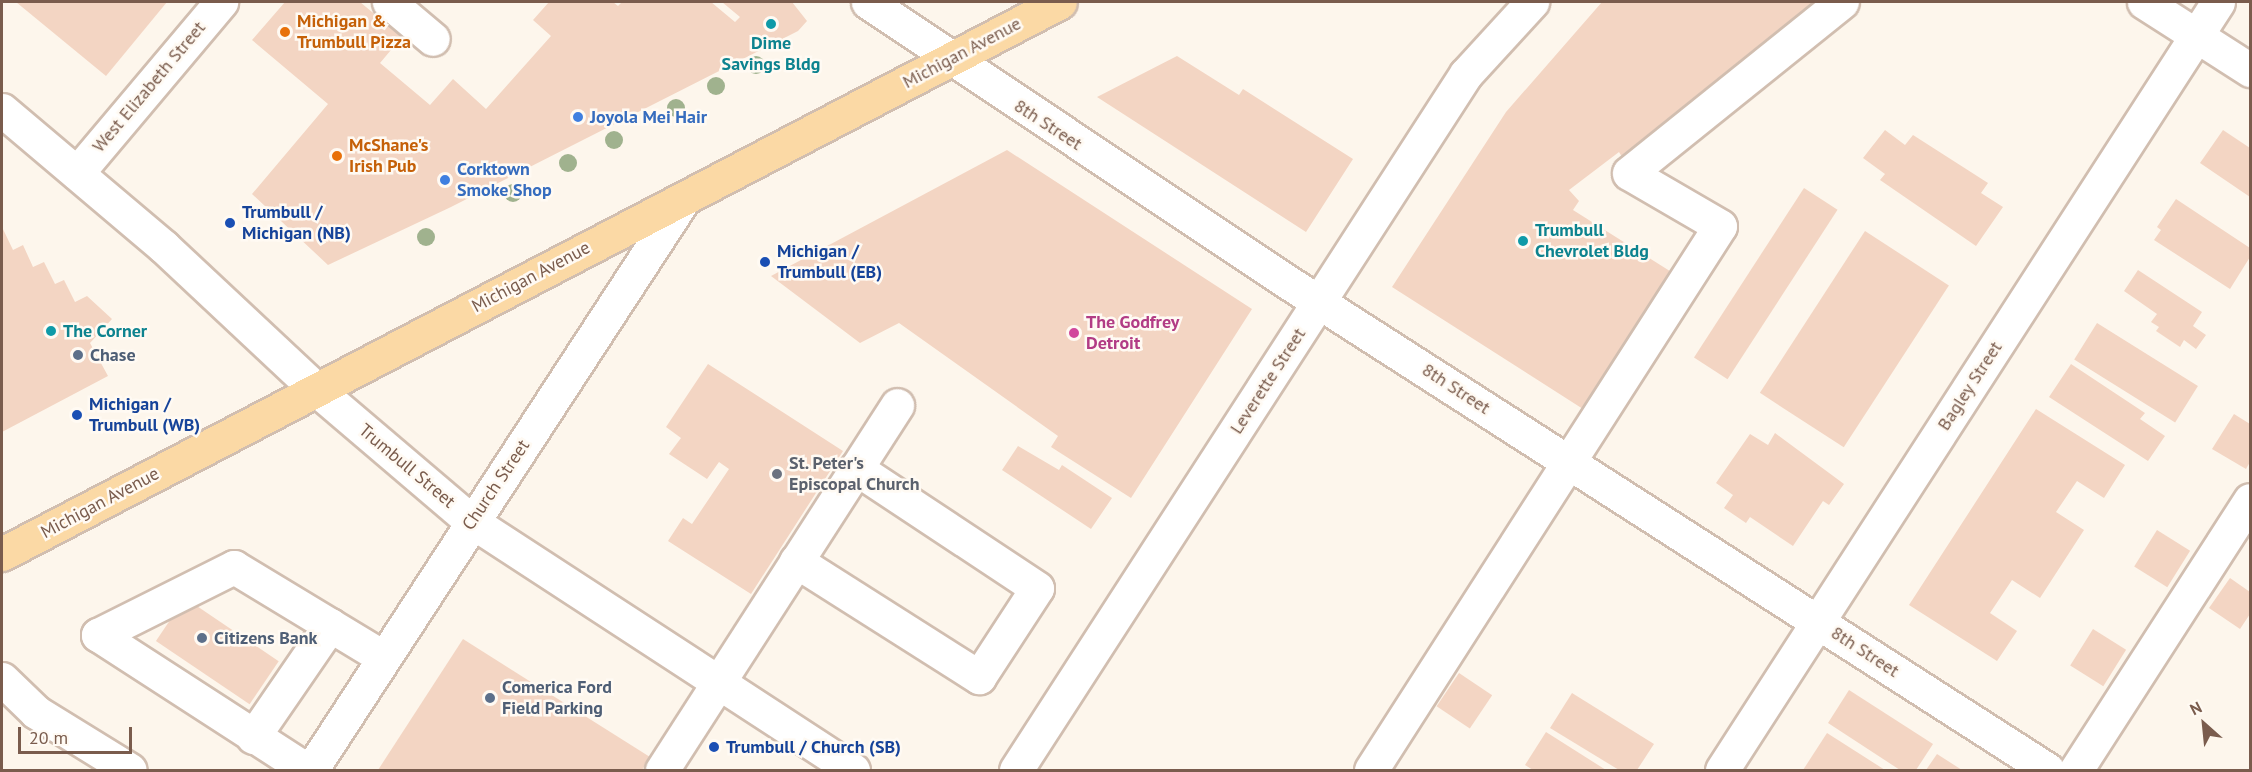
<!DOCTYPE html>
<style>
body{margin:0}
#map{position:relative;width:2252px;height:772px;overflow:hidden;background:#fdf6ec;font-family:"PT Sans",sans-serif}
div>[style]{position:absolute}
.building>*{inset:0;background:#f3d5c3;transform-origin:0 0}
.roads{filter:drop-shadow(2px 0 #d1beb0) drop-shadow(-2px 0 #d1beb0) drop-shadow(0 2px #d1beb0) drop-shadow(0 -2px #d1beb0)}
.minor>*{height:33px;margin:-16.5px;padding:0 16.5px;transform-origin:16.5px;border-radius:16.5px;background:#fff}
.major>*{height:33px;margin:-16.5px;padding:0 16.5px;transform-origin:16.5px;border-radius:16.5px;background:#fbd9a5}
.trees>*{width:18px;height:18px;margin:-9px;border-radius:50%;background:#a0b28e}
.dots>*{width:16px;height:16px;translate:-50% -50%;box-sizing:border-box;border:3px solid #fffaf3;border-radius:50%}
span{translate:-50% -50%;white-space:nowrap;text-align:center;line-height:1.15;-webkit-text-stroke:5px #fffaf3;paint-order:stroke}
.food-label{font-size:18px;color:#c56008;font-weight:700}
.left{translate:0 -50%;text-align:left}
.culture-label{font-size:18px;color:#0d838f;font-weight:700}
.street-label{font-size:18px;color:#7a5c4d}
.shop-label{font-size:18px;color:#366cbe;font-weight:700}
.transit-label{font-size:18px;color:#164399;font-weight:700}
.hotel-label{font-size:18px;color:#b23c85;font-weight:700}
.service-label{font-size:18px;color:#4e5e75;font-weight:700}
.worship-label{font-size:18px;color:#5b616d;font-weight:700}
.frame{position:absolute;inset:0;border:3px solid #7a5c4d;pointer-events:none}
.north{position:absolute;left:2174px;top:694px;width:60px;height:60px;-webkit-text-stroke:4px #fffaf3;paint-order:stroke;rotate:333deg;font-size:16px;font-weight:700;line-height:24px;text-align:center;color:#7a5c4d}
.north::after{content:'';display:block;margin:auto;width:21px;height:27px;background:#7a5c4d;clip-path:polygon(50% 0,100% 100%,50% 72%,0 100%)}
.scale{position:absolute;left:18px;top:727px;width:114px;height:27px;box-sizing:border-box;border:3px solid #7a5c4d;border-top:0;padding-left:8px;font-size:18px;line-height:21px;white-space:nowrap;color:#7a5c4d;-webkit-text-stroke:4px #fffaf3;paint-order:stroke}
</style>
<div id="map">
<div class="building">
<i style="clip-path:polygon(16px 2px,167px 2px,106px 76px)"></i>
<i style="clip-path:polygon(285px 2px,360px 2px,402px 37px,380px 63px,430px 105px,453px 79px,486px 109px,551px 36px,533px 20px,549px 2px,613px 2px,618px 6px,622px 2px,711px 2px,735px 22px,740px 17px,722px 2px,792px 2px,807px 21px,798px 31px,451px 207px,328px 265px,252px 194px,328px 104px,252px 40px)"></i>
<i style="clip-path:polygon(1602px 2px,1820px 2px,1622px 157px,1619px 152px,1569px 190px,1579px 201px,1573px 210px,1673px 273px,1583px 409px,1392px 287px,1506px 112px)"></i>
<i style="clip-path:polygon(1177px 56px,1239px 95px,1243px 89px,1353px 159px,1306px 232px,1097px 97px)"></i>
<i style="clip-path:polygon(1885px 130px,1905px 145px,1913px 135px,1988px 183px,1981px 193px,2003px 207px,1976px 246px,1880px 180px,1885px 174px,1863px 158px)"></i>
<i style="clip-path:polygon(2223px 130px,2250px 148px,2250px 197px,2200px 163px)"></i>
<i style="clip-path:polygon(1007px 150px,1252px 309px,1131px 498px,1051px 447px,1058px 436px,899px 323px,860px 343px,771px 276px)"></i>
<i style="left:1804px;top:188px;width:40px;height:202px;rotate:33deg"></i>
<i style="clip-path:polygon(2176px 199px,2250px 248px,2250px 257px,2230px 289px,2154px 240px,2161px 230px,2157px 227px)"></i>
<i style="clip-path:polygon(2px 227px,13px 250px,23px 245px,33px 267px,44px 262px,55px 284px,64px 280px,75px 302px,87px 296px,112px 319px,90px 343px,108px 376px,2px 432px)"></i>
<i style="left:1865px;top:231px;width:100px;height:193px;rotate:33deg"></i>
<i style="clip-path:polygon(2138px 270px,2202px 312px,2193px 326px,2206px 335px,2196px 349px,2184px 340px,2180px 347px,2156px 331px,2159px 327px,2151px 322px,2157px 314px,2124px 291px)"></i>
<i style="left:2097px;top:323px;width:119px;height:43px;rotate:32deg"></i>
<i style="clip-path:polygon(708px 364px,843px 451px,751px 594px,668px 541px,683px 518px,692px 524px,729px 469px,719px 462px,707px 479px,669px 454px,681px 438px,666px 427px)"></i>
<i style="clip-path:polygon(2071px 364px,2145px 413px,2140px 419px,2165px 436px,2148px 461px,2049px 397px)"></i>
<i style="clip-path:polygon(2036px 409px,2125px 465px,2104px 498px,2077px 481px,2056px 512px,2084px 530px,2040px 598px,2012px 580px,1990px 613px,2017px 631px,1997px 661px,1909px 605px)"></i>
<i style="clip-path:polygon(2234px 414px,2250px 424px,2250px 462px,2246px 469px,2212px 449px)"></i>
<i style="clip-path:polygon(1775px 433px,1844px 484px,1829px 505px,1823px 501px,1793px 546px,1750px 517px,1746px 523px,1724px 508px,1733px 495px,1716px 483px,1750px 434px,1768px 445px)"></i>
<i style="clip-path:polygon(1018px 446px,1059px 470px,1062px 465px,1112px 498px,1091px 529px,1002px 470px)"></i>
<i style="left:2157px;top:530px;width:39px;height:43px;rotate:32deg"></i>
<i style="clip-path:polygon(2230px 578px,2250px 592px,2250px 614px,2240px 629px,2209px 608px)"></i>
<i style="left:185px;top:598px;width:113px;height:52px;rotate:34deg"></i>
<i style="left:2093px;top:629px;width:39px;height:43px;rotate:32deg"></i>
<i style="clip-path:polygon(463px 639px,650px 757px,642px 770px,378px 770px)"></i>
<i style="left:1459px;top:673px;width:40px;height:40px;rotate:34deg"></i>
<i style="clip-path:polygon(1849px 690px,1933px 744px,1916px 770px,1900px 770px,1828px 723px)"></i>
<i style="clip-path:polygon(1572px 693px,1654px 744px,1637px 770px,1619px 770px,1550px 728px)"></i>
<i style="clip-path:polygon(1546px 732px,1606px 770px,1533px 770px,1525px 765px)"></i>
<i style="clip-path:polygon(1827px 733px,1885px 770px,1803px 770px)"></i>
<i style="clip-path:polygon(1937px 754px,1962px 770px,1926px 770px)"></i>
</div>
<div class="roads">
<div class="minor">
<i style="left:389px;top:2px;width:57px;rotate:40.1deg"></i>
<i style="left:868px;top:2px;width:503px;rotate:33.72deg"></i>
<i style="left:1286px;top:281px;width:905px;rotate:32.69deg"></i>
<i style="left:2144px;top:2px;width:126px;rotate:32.7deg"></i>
<i style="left:2px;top:110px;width:212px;rotate:40.2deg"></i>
<i style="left:164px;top:247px;width:209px;rotate:43.1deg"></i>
<i style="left:317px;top:390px;width:202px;rotate:40.4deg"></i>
<i style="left:471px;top:521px;width:456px;rotate:33.1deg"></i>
<i style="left:77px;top:173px;width:224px;rotate:-49.9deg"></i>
<i style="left:796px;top:561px;width:217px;rotate:32.4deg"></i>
<i style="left:979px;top:677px;width:106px;rotate:-56.9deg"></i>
<i style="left:1037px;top:588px;width:217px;rotate:-146.5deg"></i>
<i style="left:2px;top:679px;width:47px;rotate:44.1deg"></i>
<i style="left:36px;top:712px;width:110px;rotate:31.7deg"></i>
<i style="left:253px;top:737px;width:136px;rotate:-55.5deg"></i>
<i style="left:307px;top:770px;width:249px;rotate:-147.1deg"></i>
<i style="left:98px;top:635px;width:152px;rotate:-26.6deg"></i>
<i style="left:234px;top:567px;width:175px;rotate:31.2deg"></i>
<i style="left:311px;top:770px;width:681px;rotate:-56.87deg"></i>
<i style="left:662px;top:770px;width:434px;rotate:-57.2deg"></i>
<i style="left:1016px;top:770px;width:829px;rotate:-57.12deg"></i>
<i style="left:1466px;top:74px;width:98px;rotate:-47.5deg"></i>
<i style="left:1371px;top:770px;width:646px;rotate:-57.32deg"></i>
<i style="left:1720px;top:226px;width:105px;rotate:-149.8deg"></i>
<i style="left:1629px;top:173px;width:273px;rotate:-38.8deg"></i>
<i style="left:1722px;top:770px;width:914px;rotate:-57.14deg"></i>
<i style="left:2076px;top:770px;width:321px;rotate:-57.2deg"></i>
</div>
<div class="major">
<i style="left:2px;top:554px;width:1193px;rotate:-27.55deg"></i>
</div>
</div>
<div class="trees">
<i style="left:756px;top:65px"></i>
<i style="left:716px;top:86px"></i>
<i style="left:676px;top:108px"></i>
<i style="left:614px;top:140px"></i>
<i style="left:568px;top:163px"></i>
<i style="left:513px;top:193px"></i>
<i style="left:426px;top:237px"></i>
</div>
<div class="dots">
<i style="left:771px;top:24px;background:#0f9aa8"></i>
<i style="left:285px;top:32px;background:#e8710a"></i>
<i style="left:578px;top:117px;background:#3f7fe0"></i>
<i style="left:337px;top:156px;background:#e8710a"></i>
<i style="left:445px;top:180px;background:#3f7fe0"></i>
<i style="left:230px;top:223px;background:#1a4fb4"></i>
<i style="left:1523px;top:241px;background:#0f9aa8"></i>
<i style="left:765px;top:262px;background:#1a4fb4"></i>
<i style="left:51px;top:331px;background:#0f9aa8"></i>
<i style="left:1074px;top:333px;background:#d1479c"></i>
<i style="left:78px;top:355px;background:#5c6f8a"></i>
<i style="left:77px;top:415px;background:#1a4fb4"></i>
<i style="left:777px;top:474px;background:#6b7280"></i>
<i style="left:202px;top:638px;background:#5c6f8a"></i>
<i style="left:490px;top:698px;background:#5c6f8a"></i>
<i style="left:714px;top:747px;background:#1a4fb4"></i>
</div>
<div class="food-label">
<span class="left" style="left:297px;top:32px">Michigan &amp;<br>Trumbull Pizza</span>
<span class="left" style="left:349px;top:156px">McShane's<br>Irish Pub</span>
</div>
<div class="culture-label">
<span style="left:771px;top:54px">Dime<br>Savings Bldg</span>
<span class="left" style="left:1535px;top:241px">Trumbull<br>Chevrolet Bldg</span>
<span class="left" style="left:63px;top:331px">The Corner</span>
</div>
<div class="street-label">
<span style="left:962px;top:53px;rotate:-28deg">Michigan Avenue</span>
<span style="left:149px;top:87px;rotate:-50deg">West Elizabeth Street</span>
<span style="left:1048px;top:125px;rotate:33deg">8th Street</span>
<span style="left:531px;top:277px;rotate:-28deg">Michigan Avenue</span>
<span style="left:1268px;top:381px;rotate:-57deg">Leverette Street</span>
<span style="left:1970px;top:386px;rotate:-57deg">Bagley Street</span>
<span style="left:1456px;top:389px;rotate:33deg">8th Street</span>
<span style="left:407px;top:466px;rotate:40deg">Trumbull Street</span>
<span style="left:496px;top:485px;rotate:-56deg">Church Street</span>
<span style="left:100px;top:503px;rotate:-28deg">Michigan Avenue</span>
<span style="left:1865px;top:652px;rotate:33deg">8th Street</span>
</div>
<div class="shop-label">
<span class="left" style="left:590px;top:117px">Joyola Mei Hair</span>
<span class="left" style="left:457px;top:180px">Corktown<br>Smoke Shop</span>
</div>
<div class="transit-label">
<span class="left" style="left:242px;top:223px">Trumbull /<br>Michigan (NB)</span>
<span class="left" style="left:777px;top:262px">Michigan /<br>Trumbull (EB)</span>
<span class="left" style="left:89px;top:415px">Michigan /<br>Trumbull (WB)</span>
<span class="left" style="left:726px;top:747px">Trumbull / Church (SB)</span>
</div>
<div class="hotel-label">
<span class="left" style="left:1086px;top:333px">The Godfrey<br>Detroit</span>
</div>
<div class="service-label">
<span class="left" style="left:90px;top:355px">Chase</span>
<span class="left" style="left:214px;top:638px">Citizens Bank</span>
<span class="left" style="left:502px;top:698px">Comerica Ford<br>Field Parking</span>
</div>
<div class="worship-label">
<span class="left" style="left:789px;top:474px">St. Peter's<br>Episcopal Church</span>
</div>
<div class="frame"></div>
<div class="north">N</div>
<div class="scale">20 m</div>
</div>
